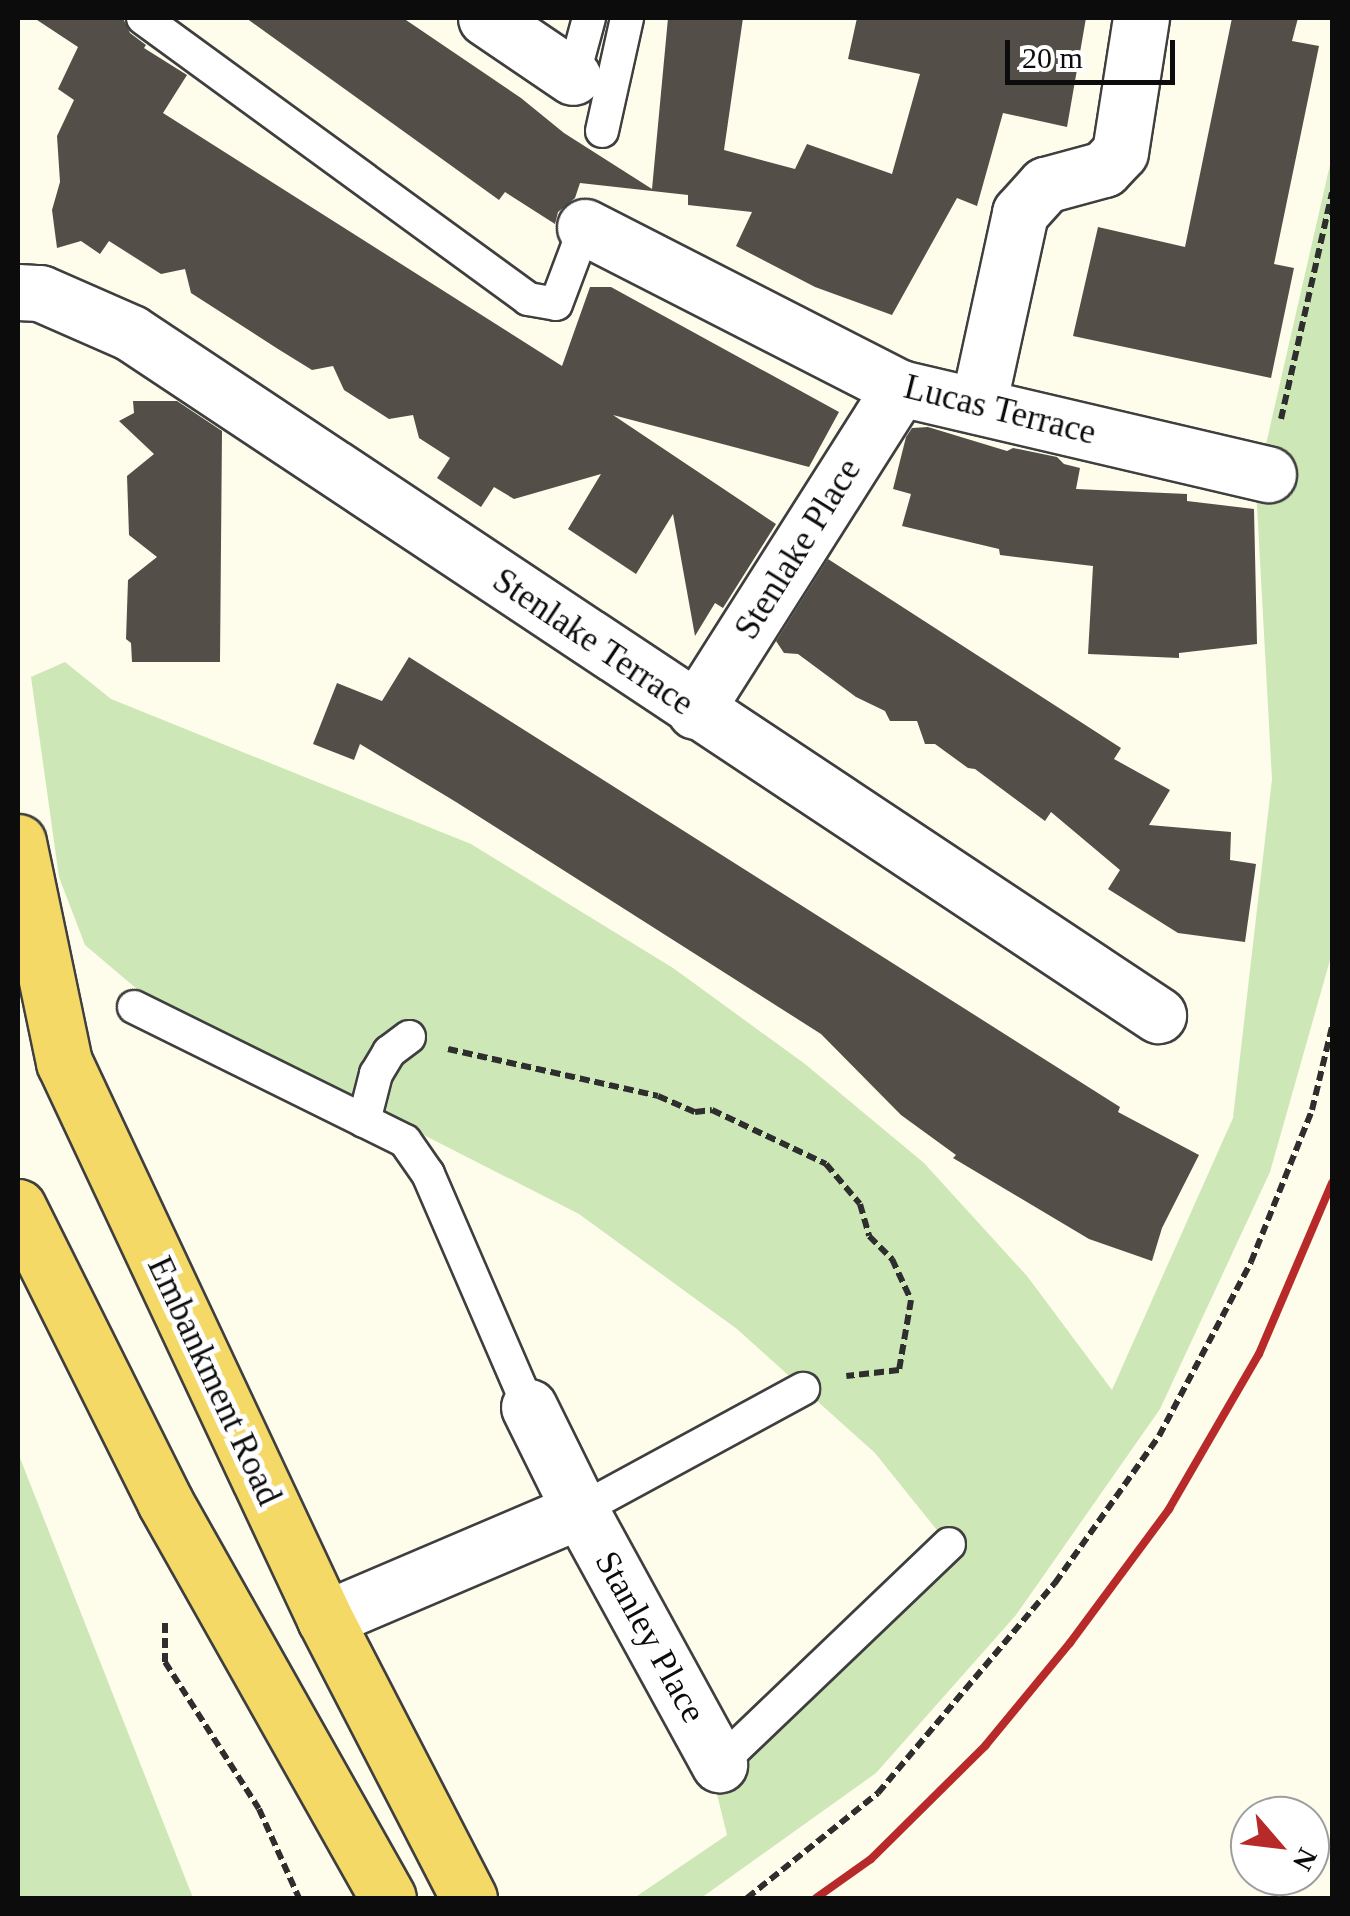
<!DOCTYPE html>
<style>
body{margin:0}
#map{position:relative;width:1350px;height:1916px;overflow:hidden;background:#fefceb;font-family:Georgia,serif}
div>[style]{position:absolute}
.green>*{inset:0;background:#cde7b7}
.building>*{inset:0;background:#544e49}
.path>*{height:6px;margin-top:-3px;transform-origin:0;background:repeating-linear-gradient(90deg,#2e2e2e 0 10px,transparent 0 15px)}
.roads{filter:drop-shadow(2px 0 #3f3f3f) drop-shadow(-2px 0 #3f3f3f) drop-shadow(0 2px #3f3f3f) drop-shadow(0 -2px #3f3f3f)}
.service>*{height:32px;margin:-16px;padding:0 16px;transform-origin:16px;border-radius:16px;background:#fff}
.minor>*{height:55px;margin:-27.5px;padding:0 27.5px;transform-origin:27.5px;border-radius:27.5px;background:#fff}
.primary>*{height:55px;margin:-27.5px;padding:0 27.5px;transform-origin:27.5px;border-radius:27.5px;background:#f4d966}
.rail>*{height:8px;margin:-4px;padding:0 4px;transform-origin:4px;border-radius:4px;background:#b72a29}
span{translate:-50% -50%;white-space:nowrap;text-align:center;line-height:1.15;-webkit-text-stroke:10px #fff;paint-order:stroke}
.street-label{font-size:35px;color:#0c0c0c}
.frame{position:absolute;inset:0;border:20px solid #0c0c0c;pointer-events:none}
.north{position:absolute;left:1230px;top:1796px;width:100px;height:100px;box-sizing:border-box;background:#fff;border:2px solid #9e9e9e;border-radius:50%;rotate:118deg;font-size:28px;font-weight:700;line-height:40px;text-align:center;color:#0c0c0c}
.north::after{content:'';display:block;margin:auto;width:35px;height:45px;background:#b72a29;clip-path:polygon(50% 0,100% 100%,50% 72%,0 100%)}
.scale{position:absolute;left:1005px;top:40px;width:170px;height:45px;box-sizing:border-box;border:5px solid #0c0c0c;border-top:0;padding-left:12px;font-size:30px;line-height:35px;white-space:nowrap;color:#0c0c0c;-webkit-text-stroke:8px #fff;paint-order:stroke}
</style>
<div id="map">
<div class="green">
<i style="clip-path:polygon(1332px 156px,1332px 953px,1270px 1172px,1160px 1409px,1016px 1615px,876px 1773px,701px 1898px,634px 1898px,727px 1835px,716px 1790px,953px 1550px,875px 1453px,737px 1329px,579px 1214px,137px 989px,85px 945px,59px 877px,31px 677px,65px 662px,111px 699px,471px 844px,673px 968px,805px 1064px,924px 1163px,1027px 1276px,1112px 1390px,1233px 1118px,1272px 779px,1256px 488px)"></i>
<i style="clip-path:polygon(18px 1453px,193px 1898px,18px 1898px)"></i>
</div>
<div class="building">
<i style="clip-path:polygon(34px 18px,124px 20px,130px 33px,146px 45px,144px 48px,187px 75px,163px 113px,562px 366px,590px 287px,611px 287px,839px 412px,809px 467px,613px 415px,776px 524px,723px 608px,715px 603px,695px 636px,673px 514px,636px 574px,568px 529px,601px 474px,514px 499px,494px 487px,481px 507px,437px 478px,450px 458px,419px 438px,413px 415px,389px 419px,344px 390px,333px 366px,312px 370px,278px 349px,191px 293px,185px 269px,161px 274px,109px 241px,100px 254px,81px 241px,57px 248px,52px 210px,60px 182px,57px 136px,74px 100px,58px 89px,78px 47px)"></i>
<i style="clip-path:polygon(246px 18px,403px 18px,521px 98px,564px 133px,652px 189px,668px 18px,743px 18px,724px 150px,795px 169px,807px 144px,892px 174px,920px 74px,848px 59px,857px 18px,1086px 18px,1067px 127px,1003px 113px,977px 206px,957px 198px,892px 315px,815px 287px,736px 246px,752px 212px,688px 205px,688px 195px,580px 183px,575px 198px,558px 212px,555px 224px,505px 192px,499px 200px)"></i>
<i style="clip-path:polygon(1232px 18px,1298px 18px,1292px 41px,1319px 46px,1274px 264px,1294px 268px,1271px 378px,1073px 336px,1098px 227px,1185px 247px)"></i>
<i style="clip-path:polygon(133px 401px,177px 401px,222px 431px,220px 662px,132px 662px,131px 643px,126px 639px,128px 580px,157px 557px,129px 535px,127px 476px,154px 454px,119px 421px,134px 413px)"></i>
<i style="clip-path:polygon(928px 427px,1007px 451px,1013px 448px,1057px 457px,1064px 464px,1080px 468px,1076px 489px,1187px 494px,1187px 501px,1254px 509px,1257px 644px,1179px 653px,1179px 658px,1088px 654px,1093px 566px,1000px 555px,999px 549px,902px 526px,911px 494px,893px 489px,906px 437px,912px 428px)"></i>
<i style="clip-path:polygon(828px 559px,1121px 748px,1114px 759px,1170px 790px,1149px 825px,1231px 832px,1230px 860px,1256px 864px,1245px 942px,1178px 933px,1108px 889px,1120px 870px,1051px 812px,1045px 821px,975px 769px,968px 768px,935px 744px,925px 744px,917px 721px,890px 721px,885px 711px,856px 697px,798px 654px,784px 653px,776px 641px)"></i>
<i style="clip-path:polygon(409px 657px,1120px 1107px,1118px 1112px,1199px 1155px,1162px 1228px,1152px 1261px,1089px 1239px,953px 1158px,956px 1155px,901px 1115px,821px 1034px,456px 802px,360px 744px,354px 760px,313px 744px,337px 683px,382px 701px)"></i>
</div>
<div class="path">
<i style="left:1281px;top:419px;width:232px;rotate:-77.3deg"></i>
<i style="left:448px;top:1049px;width:215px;rotate:12.6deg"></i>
<i style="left:658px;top:1096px;width:40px;rotate:23.4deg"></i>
<i style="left:695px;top:1112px;width:17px;rotate:-7deg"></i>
<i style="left:712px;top:1110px;width:126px;rotate:25.3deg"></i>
<i style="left:826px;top:1164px;width:52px;rotate:49.6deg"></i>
<i style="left:860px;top:1204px;width:33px;rotate:74deg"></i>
<i style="left:869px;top:1236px;width:33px;rotate:45deg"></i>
<i style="left:892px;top:1259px;width:45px;rotate:65.1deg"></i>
<i style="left:911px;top:1300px;width:71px;rotate:99.7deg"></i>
<i style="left:899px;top:1370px;width:53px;rotate:173.5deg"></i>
<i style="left:165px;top:1623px;width:39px;rotate:90deg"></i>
<i style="left:165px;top:1662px;width:174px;rotate:57.4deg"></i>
<i style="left:259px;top:1809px;width:98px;rotate:65.8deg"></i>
<i style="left:747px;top:1898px;width:168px;rotate:-38.7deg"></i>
<i style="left:878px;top:1793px;width:275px;rotate:-49.9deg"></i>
<i style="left:1055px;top:1583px;width:180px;rotate:-54.7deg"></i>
<i style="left:1159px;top:1436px;width:197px;rotate:-62.1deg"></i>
<i style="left:1251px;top:1262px;width:164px;rotate:-68.1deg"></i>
<i style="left:1312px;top:1110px;width:85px;rotate:-76.5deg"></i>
</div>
<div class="roads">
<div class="service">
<i style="left:143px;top:18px;width:477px;rotate:36.1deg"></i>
<i style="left:528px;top:299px;width:28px;rotate:10deg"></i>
<i style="left:556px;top:304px;width:82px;rotate:-69.4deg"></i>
<i style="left:573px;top:77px;width:61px;rotate:-74.8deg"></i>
<i style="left:602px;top:131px;width:116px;rotate:-77.5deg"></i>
<i style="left:134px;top:1007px;width:302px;rotate:26.3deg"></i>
<i style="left:405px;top:1141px;width:40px;rotate:55.1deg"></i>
<i style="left:428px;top:1174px;width:254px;rotate:66.6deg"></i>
<i style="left:364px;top:1121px;width:49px;rotate:-75.7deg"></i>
<i style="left:376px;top:1074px;width:26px;rotate:-59deg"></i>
<i style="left:389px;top:1052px;width:25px;rotate:-37deg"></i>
<i style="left:580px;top:1510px;width:254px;rotate:-28.5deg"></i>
<i style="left:719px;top:1764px;width:318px;rotate:-43.7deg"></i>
</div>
<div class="minor">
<i style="left:486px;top:18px;width:105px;rotate:34.1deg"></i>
<i style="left:585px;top:227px;width:354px;rotate:27.1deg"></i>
<i style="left:900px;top:388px;width:378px;rotate:13.2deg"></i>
<i style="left:18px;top:292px;width:22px;rotate:3deg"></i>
<i style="left:40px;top:293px;width:99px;rotate:23.7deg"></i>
<i style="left:131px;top:333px;width:1233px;rotate:33.59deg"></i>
<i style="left:978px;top:406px;width:198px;rotate:-77.7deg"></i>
<i style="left:1020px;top:213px;width:38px;rotate:-48deg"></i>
<i style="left:1045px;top:185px;width:61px;rotate:-15.2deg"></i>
<i style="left:1104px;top:169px;width:23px;rotate:-47deg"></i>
<i style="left:1120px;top:152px;width:136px;rotate:-81.1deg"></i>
<i style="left:695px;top:711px;width:383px;rotate:-57.6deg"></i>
<i style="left:529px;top:1407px;width:115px;rotate:63.7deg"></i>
<i style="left:580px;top:1510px;width:290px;rotate:61.3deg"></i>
<i style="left:325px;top:1619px;width:277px;rotate:-23.1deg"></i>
</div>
<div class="primary">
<i style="left:18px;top:842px;width:225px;rotate:78.2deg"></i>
<i style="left:64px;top:1062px;width:615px;rotate:64.89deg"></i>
<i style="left:325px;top:1619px;width:314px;rotate:62.7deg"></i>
<i style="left:18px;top:1207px;width:330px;rotate:63.5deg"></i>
<i style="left:165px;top:1502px;width:454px;rotate:60.6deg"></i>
</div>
</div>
<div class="rail">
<i style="left:816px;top:1898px;width:67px;rotate:-35.3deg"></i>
<i style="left:871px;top:1859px;width:161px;rotate:-44.7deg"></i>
<i style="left:985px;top:1746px;width:134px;rotate:-50.5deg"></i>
<i style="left:1070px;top:1643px;width:167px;rotate:-53.5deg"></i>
<i style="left:1169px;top:1509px;width:179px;rotate:-59.9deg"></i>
<i style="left:1259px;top:1354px;width:186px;rotate:-66.9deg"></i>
</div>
<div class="street-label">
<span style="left:1000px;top:410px;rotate:14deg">Lucas Terrace</span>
<span style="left:798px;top:549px;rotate:-58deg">Stenlake Place</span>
<span style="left:593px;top:642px;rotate:34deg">Stenlake Terrace</span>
<span style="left:214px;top:1381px;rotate:65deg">Embankment Road</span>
<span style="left:650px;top:1637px;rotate:61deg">Stanley Place</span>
</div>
<div class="frame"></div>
<div class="north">N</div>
<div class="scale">20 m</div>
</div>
